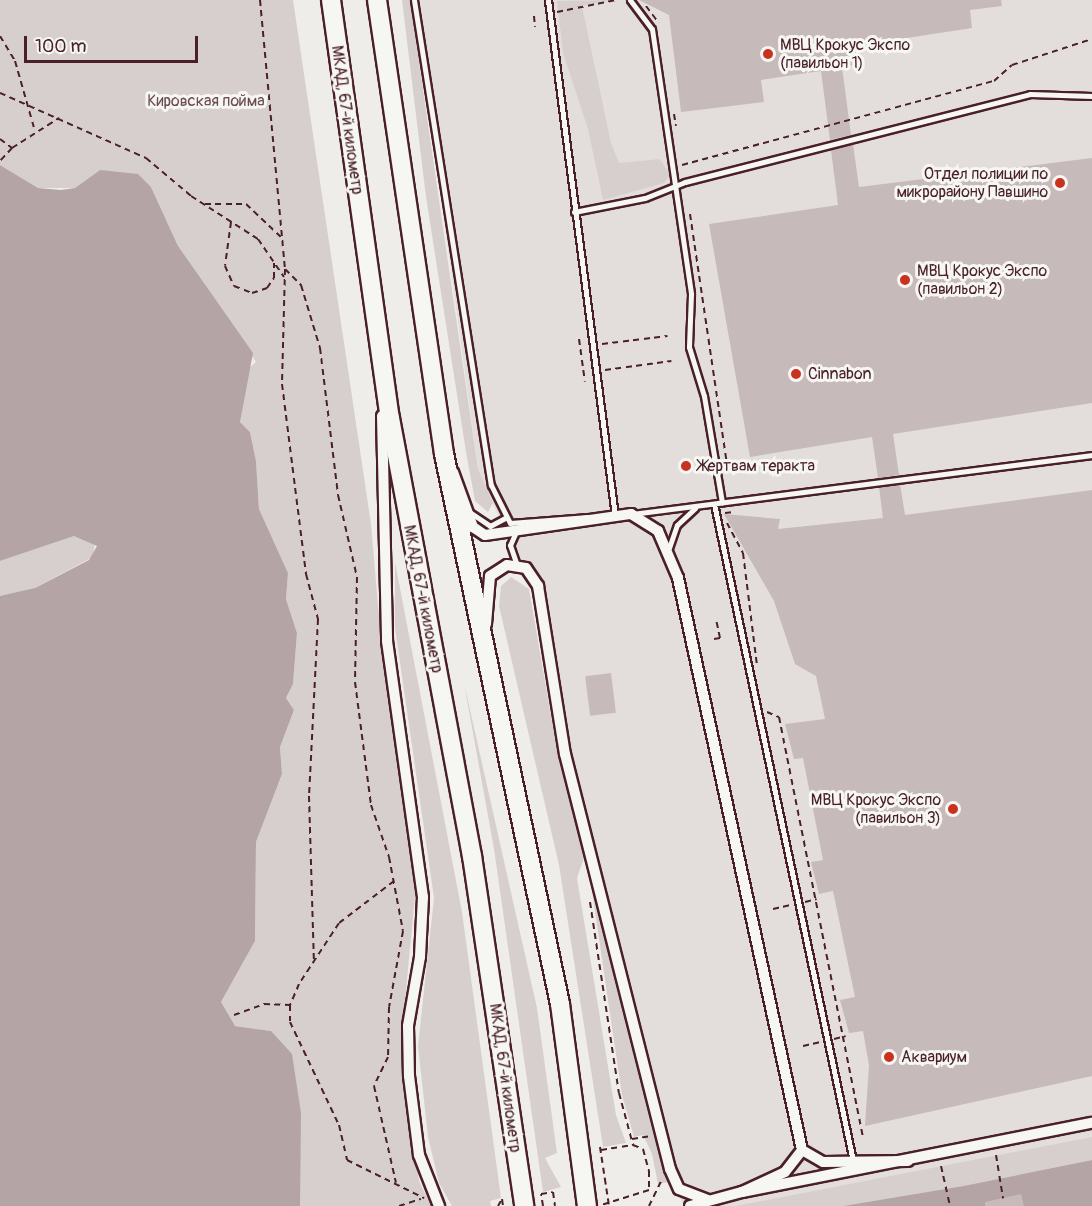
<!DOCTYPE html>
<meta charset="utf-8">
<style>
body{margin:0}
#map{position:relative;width:1092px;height:1206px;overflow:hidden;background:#efedea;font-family:Pangolin,sans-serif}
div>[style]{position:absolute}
.built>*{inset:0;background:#e3dedc}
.green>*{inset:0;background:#d7cfce}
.water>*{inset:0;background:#b4a4a5}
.building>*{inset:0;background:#c6babb;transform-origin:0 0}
.path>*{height:2px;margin-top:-1px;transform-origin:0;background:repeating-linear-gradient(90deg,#4a1f2b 0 6px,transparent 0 10.5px)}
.roads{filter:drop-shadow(2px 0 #4a1f2b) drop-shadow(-2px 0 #4a1f2b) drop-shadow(0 2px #4a1f2b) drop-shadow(0 -2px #4a1f2b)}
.service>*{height:5px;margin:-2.5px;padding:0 2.5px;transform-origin:2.5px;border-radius:2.5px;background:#f6f6f2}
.minor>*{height:10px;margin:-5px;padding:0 5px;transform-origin:5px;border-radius:5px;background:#f6f6f2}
.trunk>*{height:18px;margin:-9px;padding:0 9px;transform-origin:9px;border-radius:9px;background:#f6f6f2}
.path-bridge>*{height:2px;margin-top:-1px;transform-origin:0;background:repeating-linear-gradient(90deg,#4a1f2b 0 6px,transparent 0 10.5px)}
.dots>*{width:16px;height:16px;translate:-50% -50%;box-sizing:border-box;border:3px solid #f6f6f2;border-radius:50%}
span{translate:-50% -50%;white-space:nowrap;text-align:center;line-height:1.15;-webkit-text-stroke:6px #f6f6f2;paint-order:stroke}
.poi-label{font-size:16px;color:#4a1f2b}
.left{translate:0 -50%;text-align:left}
.right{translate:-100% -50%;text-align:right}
.park-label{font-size:16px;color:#6d4b54}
.street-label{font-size:16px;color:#4a1f2b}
.scale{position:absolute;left:24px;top:36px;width:174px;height:27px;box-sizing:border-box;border:3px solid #4a1f2b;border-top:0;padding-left:8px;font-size:18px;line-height:21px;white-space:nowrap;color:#4a1f2b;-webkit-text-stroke:4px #f6f6f2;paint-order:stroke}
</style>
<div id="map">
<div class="built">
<i style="clip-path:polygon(414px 0,1092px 0,1092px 1153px,788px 1206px,684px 1206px,645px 1122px,531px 583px,479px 476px)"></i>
</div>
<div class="green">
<i style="clip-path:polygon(0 0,293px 0,371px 524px,381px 640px,411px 840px,416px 886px,402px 1031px,403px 1074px,419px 1181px,431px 1206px,300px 1206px,300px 1177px,271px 1031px,235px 1026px,224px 1015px,221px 1002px,255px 941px,256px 842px,282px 774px,280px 747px,294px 710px,286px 698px,293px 684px,297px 633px,286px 599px,288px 573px,259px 509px,256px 461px,250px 432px,240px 422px,248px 369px,256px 362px,178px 246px,151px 187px,100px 170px,75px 188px,38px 188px,0 165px)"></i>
<i style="clip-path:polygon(402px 0,410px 0,478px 469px,493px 503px,488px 512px,475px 501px,466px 452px,426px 197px)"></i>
<i style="clip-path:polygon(613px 0,582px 6px,611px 143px,619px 163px,660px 159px,670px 175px,664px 183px,603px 200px,588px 129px,563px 53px,557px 1px)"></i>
<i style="clip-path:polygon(74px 536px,95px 542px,93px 557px,29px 591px,0 596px,0 561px)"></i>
<i style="clip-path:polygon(395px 562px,462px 912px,501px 1198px,490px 1201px,491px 1206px,452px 1206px,439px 1183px,428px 1137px,418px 1046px,434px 898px,395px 628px)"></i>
<i style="clip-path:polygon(511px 577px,529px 589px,558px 757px,585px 855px,577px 878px,616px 1115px,626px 1143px,603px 1147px,559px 865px,499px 606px,501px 586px)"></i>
<i style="clip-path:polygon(464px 683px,537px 1008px,557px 1153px,545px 1158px,561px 1187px,543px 1192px,494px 849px)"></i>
<i style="clip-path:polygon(589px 871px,670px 1182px,658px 1184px,652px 1154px,643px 1135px,634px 1137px,622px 1095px)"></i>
<i style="clip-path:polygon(1092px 1137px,1092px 1160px,963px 1186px,843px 1206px,736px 1206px)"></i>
</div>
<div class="water">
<i style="clip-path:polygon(0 165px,38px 188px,61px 190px,75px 188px,100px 170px,138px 174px,151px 187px,178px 246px,253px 353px,240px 422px,250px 432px,256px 461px,259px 509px,288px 573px,286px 599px,297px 633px,293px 684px,286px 698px,294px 710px,280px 747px,282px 774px,256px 842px,255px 941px,221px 1002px,235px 1026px,271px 1031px,292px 1054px,301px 1113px,300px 1206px,0 1206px,0 596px,35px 588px,89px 560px,97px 546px,74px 536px,0 561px)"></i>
<i style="clip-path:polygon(1092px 1160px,1092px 1206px,843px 1206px,963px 1186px)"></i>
</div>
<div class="building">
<i style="clip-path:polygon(639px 0,1001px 0,1002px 6px,970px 10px,972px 28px,861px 45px,862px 64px,842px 67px,851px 135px,830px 140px,821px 71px,761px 80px,764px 102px,681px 112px,669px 15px)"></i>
<i style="clip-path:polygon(853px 144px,859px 187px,1092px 158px,1092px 403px,893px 434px,899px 475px,878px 478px,872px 437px,750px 457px,709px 224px,838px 205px,831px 150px)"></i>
<i style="clip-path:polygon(900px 484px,905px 515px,1092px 490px,1092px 1076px,865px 1126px,869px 1065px,863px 1031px,849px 1033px,840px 1000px,855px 997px,833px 891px,819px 894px,811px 862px,823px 860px,803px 758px,794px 759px,785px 724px,825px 719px,816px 676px,795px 664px,774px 601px,724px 514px,780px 519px,778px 529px,883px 518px,879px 487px)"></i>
<i style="left:611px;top:673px;width:40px;height:26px;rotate:83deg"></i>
<i style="clip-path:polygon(1021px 1194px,1024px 1206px,985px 1206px,985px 1202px)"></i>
</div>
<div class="path">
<i style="left:260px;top:0;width:270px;rotate:84.7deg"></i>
<i style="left:285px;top:269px;width:115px;rotate:91.5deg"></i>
<i style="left:282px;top:384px;width:192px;rotate:82.8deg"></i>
<i style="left:306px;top:574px;width:47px;rotate:75.1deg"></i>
<i style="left:318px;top:619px;width:177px;rotate:92.9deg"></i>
<i style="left:309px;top:796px;width:165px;rotate:88.3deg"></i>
<i style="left:646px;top:6px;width:21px;rotate:53deg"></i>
<i style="left:557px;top:12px;width:60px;rotate:-11.5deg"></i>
<i style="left:534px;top:16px;width:11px;rotate:85deg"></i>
<i style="left:0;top:36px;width:29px;rotate:59deg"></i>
<i style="left:15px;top:61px;width:73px;rotate:74.1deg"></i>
<i style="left:0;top:93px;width:160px;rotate:24deg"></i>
<i style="left:146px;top:158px;width:59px;rotate:40.2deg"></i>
<i style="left:191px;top:196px;width:80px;rotate:32.7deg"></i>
<i style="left:258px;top:239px;width:46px;rotate:55.6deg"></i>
<i style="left:674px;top:114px;width:12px;rotate:81deg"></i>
<i style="left:0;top:139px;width:15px;rotate:37deg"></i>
<i style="left:12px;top:148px;width:18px;rotate:133deg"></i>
<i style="left:12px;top:148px;width:56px;rotate:-32.6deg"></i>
<i style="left:682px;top:165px;width:323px;rotate:-15.1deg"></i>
<i style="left:994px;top:81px;width:24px;rotate:-42deg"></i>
<i style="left:1012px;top:65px;width:84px;rotate:-18deg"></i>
<i style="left:205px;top:204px;width:41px"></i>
<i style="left:246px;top:204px;width:48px;rotate:43.3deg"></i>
<i style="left:690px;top:214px;width:261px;rotate:81.6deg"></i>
<i style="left:231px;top:222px;width:44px;rotate:97.8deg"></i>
<i style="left:225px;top:266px;width:22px;rotate:66deg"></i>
<i style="left:234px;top:286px;width:19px;rotate:21deg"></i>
<i style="left:252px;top:293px;width:16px;rotate:-18deg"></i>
<i style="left:267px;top:288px;width:12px;rotate:-55deg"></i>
<i style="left:274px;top:278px;width:15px;rotate:-90deg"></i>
<i style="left:285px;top:269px;width:23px;rotate:45deg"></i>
<i style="left:301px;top:285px;width:66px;rotate:73.2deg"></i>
<i style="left:320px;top:348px;width:148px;rotate:83deg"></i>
<i style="left:338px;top:495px;width:84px;rotate:77deg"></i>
<i style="left:357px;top:577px;width:105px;rotate:91.1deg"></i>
<i style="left:355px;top:682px;width:124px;rotate:82.6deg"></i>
<i style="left:371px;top:805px;width:55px;rotate:70.9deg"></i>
<i style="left:389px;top:857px;width:75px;rotate:79.3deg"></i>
<i style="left:403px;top:931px;width:77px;rotate:100.4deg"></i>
<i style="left:389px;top:1007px;width:50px;rotate:91.1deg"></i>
<i style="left:388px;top:1057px;width:32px;rotate:116deg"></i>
<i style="left:374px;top:1086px;width:99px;rotate:77.2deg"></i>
<i style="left:579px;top:339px;width:43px;rotate:82.1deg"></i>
<i style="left:602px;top:344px;width:66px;rotate:-6.9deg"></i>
<i style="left:605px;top:370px;width:67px;rotate:-7.8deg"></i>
<i style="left:725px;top:513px;width:9px;rotate:-6deg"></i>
<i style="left:727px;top:523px;width:34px;rotate:62deg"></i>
<i style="left:743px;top:553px;width:113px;rotate:82.9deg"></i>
<i style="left:714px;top:639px;width:6px;rotate:-9deg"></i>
<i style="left:720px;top:638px;width:19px;rotate:-102deg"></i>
<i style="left:767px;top:712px;width:13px;rotate:23deg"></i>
<i style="left:779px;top:717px;width:428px;rotate:78.7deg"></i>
<i style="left:394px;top:881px;width:69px;rotate:142.6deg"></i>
<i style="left:339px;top:923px;width:73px;rotate:123.3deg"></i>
<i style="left:299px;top:984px;width:23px;rotate:113deg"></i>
<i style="left:290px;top:1005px;width:17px;rotate:90deg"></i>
<i style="left:290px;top:1022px;width:114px;rotate:64.6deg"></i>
<i style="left:339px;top:1125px;width:36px;rotate:77deg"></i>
<i style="left:347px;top:1160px;width:86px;rotate:26.3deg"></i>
<i style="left:590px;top:902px;width:193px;rotate:81.4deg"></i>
<i style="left:619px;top:1093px;width:54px;rotate:74.9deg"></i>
<i style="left:633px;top:1145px;width:11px;rotate:22deg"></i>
<i style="left:643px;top:1149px;width:23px;rotate:75deg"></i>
<i style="left:649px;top:1171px;width:19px;rotate:90deg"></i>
<i style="left:649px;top:1190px;width:50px;rotate:162.6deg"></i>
<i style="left:805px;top:902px;width:12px;rotate:-14deg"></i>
<i style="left:773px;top:909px;width:18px;rotate:-13deg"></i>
<i style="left:234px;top:1015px;width:32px;rotate:-20deg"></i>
<i style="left:264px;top:1004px;width:26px;rotate:2deg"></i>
<i style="left:834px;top:1039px;width:12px;rotate:-14deg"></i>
<i style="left:803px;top:1046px;width:17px;rotate:-13deg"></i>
<i style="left:632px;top:1139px;width:18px;rotate:-9deg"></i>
<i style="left:601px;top:1150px;width:32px;rotate:-9deg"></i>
<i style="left:996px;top:1155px;width:44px;rotate:80.8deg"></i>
<i style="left:941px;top:1166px;width:41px;rotate:77.3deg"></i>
<i style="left:502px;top:1199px;width:7px;rotate:82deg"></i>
<i style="left:399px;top:1206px;width:23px;rotate:-18deg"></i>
<i style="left:498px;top:1206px;width:8px;rotate:-60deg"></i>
<i style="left:543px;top:1206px;width:12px;rotate:-99deg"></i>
<i style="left:541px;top:1194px;width:12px;rotate:-9deg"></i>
<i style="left:553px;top:1192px;width:14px;rotate:82deg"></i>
<i style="left:649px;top:1206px;width:30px;rotate:-64deg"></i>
</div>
<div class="roads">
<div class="service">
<i style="left:414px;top:0;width:491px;rotate:81deg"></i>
<i style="left:491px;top:485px;width:42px;rotate:63.4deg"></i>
<i style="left:510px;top:523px;width:78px;rotate:-4.4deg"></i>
<i style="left:548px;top:0;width:520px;rotate:82.6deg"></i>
<i style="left:630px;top:0;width:36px;rotate:53deg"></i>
<i style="left:652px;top:29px;width:268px;rotate:81.6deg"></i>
<i style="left:691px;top:294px;width:53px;rotate:92.2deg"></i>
<i style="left:689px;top:347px;width:51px;rotate:73deg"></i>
<i style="left:704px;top:396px;width:108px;rotate:80.4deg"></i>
<i style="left:574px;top:212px;width:72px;rotate:-11.2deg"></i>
<i style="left:645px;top:198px;width:43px;rotate:-21.8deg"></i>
<i style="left:685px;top:182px;width:356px;rotate:-14.3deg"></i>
<i style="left:1030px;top:94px;width:62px;rotate:1.8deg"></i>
<i style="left:714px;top:504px;width:672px;rotate:78.05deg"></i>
<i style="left:471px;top:513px;width:23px;rotate:34deg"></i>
<i style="left:490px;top:526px;width:17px;rotate:-28deg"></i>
<i style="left:632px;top:514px;width:464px;rotate:-7.3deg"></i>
<i style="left:515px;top:534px;width:12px;rotate:114deg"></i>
<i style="left:510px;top:545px;width:21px;rotate:71deg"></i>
<i style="left:669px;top:548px;width:24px;rotate:-71deg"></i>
<i style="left:677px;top:525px;width:25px;rotate:-43deg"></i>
</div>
<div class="minor">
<i style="left:382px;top:416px;width:225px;rotate:88.7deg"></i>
<i style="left:387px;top:641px;width:259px;rotate:82deg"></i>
<i style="left:423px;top:897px;width:60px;rotate:92.9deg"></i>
<i style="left:420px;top:957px;width:70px;rotate:99.9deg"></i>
<i style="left:408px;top:1026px;width:50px;rotate:88.9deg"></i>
<i style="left:409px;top:1076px;width:80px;rotate:82.8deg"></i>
<i style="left:419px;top:1155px;width:55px;rotate:68.6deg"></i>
<i style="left:453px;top:472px;width:59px;rotate:70deg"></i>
<i style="left:473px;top:527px;width:14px;rotate:34deg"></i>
<i style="left:485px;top:535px;width:148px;rotate:-8.2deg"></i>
<i style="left:631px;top:514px;width:32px;rotate:32deg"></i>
<i style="left:658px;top:531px;width:51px;rotate:66.9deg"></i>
<i style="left:678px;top:578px;width:585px;rotate:77.77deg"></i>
<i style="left:802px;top:1150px;width:24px;rotate:30deg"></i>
<i style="left:823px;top:1162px;width:85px;rotate:-0.7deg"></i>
<i style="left:486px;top:624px;width:48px;rotate:-85.2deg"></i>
<i style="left:490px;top:576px;width:20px;rotate:-33deg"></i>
<i style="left:507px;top:565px;width:19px;rotate:9deg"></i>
<i style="left:526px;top:568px;width:22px;rotate:56deg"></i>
<i style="left:538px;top:586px;width:170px;rotate:80.9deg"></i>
<i style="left:565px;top:754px;width:428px;rotate:75.8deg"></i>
<i style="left:670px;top:1169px;width:22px;rotate:66deg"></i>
<i style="left:679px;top:1189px;width:30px;rotate:21deg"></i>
<i style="left:742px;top:1192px;width:357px;rotate:-11.2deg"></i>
<i style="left:690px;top:1206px;width:54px;rotate:-15.1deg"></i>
<i style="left:742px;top:1192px;width:47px;rotate:-24.9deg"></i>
<i style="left:785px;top:1172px;width:28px;rotate:-52deg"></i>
</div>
<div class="trunk">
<i style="left:331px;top:0;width:422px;rotate:82deg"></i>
<i style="left:390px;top:418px;width:446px;rotate:79.4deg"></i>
<i style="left:472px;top:856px;width:354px;rotate:81.5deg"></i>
<i style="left:377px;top:0;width:459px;rotate:81.6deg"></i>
<i style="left:444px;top:454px;width:562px;rotate:78.09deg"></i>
<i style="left:560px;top:1004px;width:204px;rotate:82.4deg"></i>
</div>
</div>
<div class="path-bridge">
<i style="left:600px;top:1147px;width:60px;rotate:81.3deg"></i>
</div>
<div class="dots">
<i style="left:768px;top:54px;background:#c8321e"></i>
<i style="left:1060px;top:183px;background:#c8321e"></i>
<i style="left:905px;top:280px;background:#c8321e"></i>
<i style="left:796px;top:374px;background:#c8321e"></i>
<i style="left:686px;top:466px;background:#c8321e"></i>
<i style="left:953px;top:809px;background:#c8321e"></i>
<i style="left:889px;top:1057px;background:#c8321e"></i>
</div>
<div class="poi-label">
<span class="left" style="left:780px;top:54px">МВЦ Крокус Экспо<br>(павильон 1)</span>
<span class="right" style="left:1048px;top:183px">Отдел полиции по<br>микрорайону Павшино</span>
<span class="left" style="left:917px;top:280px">МВЦ Крокус Экспо<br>(павильон 2)</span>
<span class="left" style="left:808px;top:374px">Cinnabon</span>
<span class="left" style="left:698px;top:466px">Жертвам теракта</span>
<span class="right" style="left:941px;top:809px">МВЦ Крокус Экспо<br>(павильон 3)</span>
<span class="left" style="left:901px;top:1057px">Аквариум</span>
</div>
<div class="park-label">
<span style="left:206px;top:101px">Кировская пойма</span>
</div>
<div class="street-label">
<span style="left:347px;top:120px;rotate:82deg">МКАД, 67-й километр</span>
<span style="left:423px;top:599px;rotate:79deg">МКАД, 67-й километр</span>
<span style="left:505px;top:1078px;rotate:82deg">МКАД, 67-й километр</span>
</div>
<div class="scale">100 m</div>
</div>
